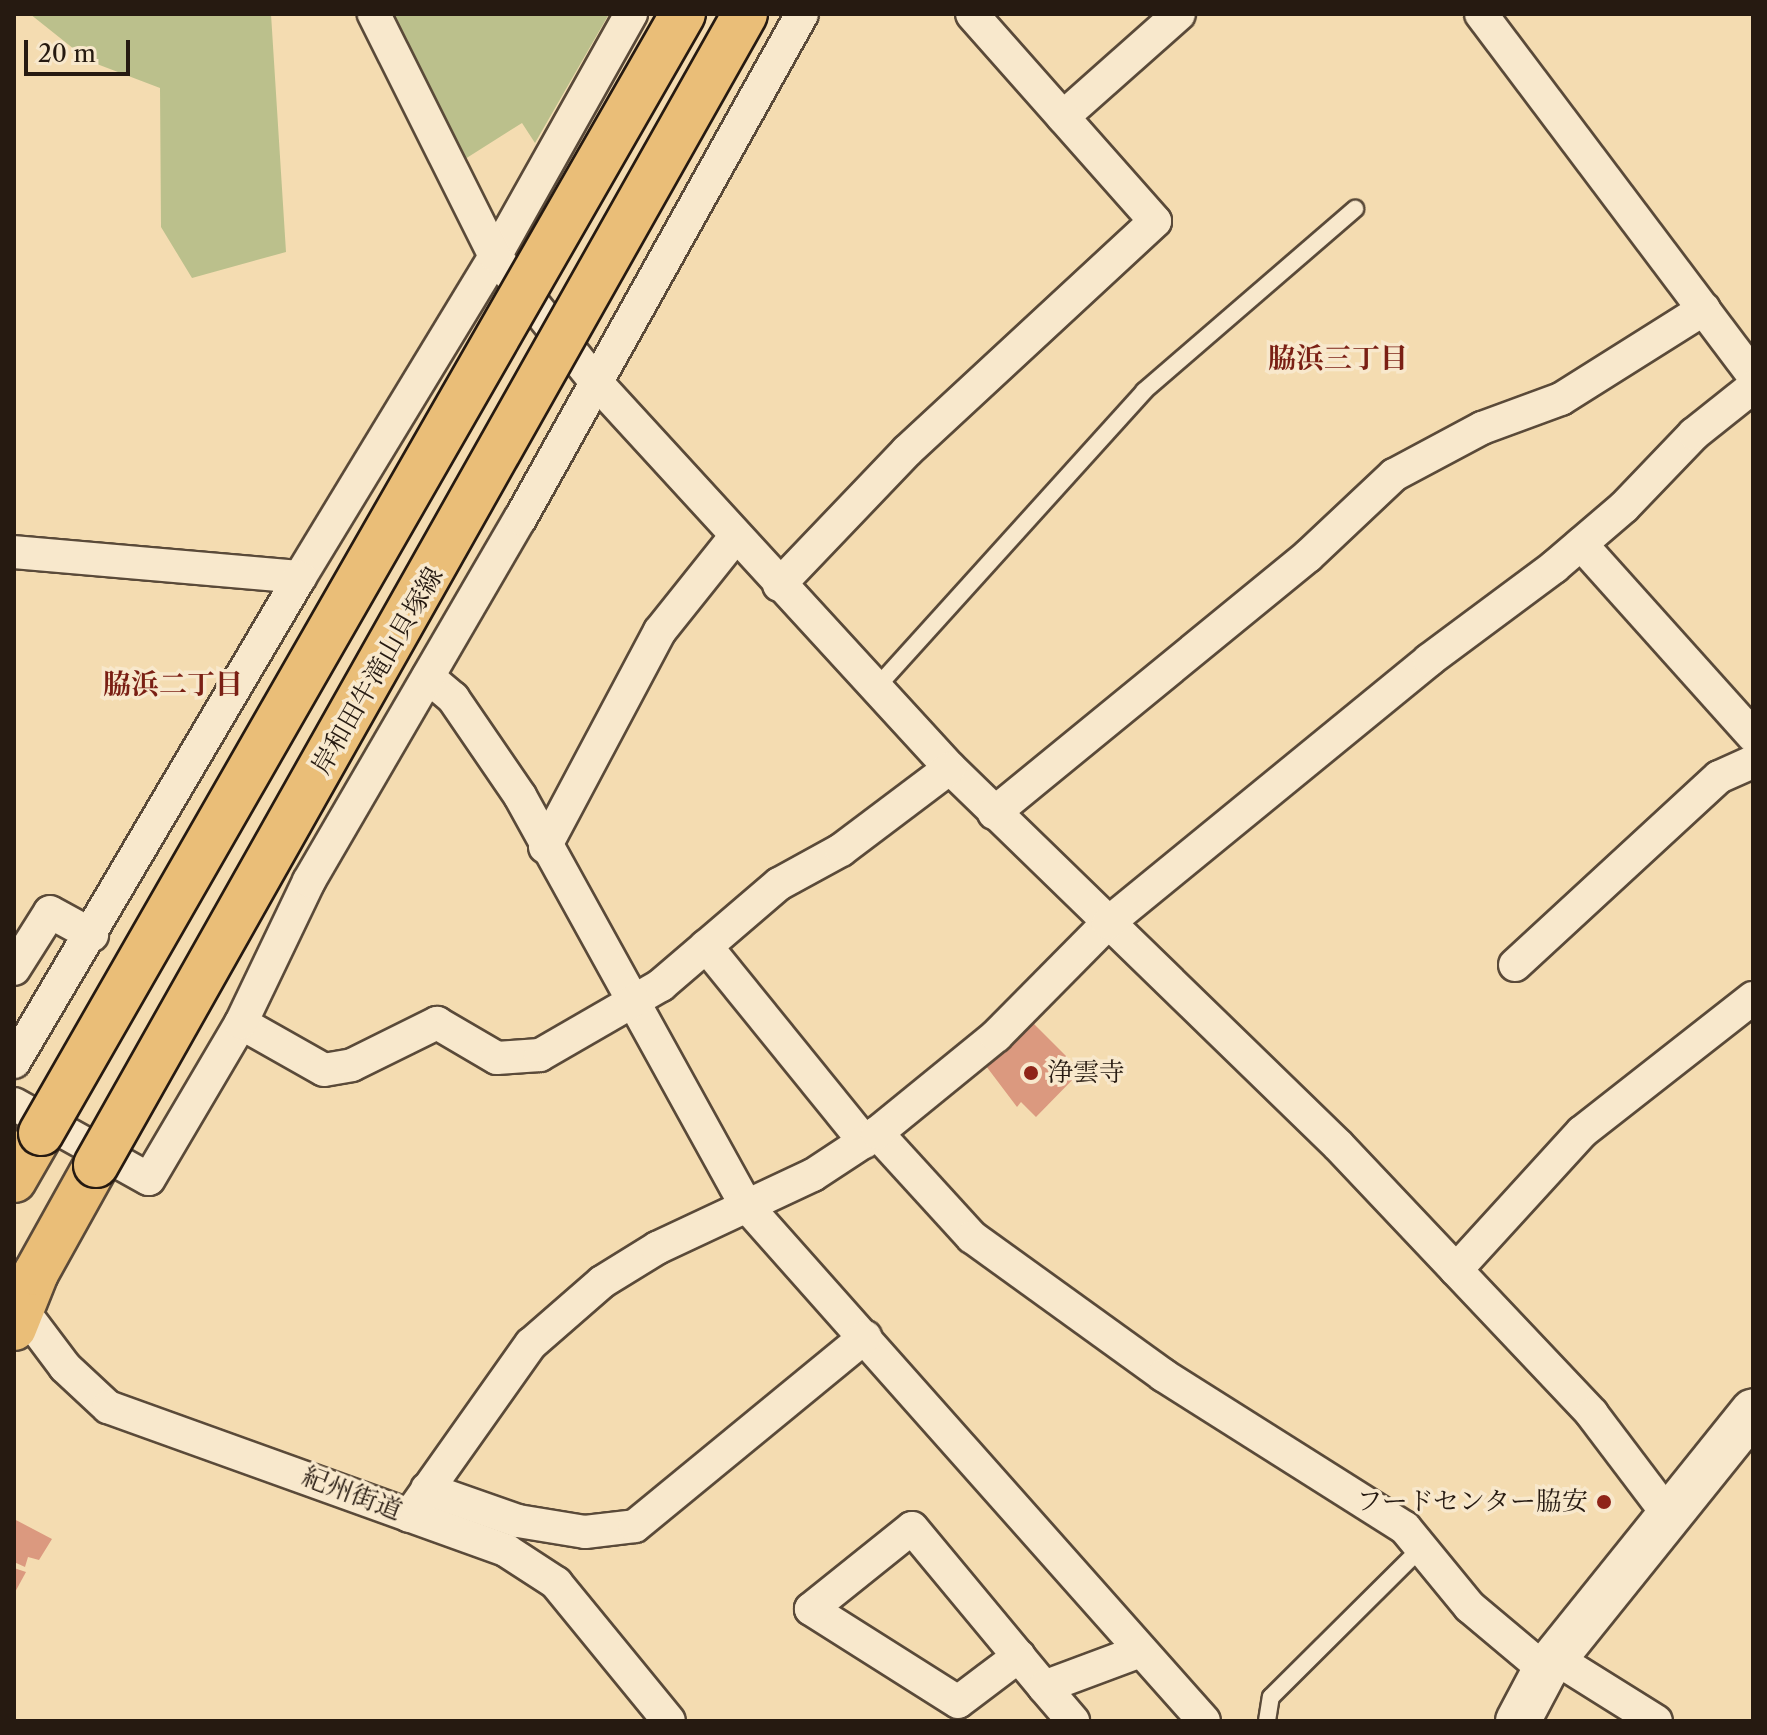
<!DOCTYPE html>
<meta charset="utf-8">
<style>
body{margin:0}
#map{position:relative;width:1767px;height:1735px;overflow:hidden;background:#f4dcb1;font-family:"Libre Caslon Text","Noto Serif JP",serif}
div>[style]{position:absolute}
.green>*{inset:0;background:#bbc08c}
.building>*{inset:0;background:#db997f}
.roads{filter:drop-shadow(2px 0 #5a4a39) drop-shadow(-2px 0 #5a4a39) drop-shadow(0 2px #5a4a39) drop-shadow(0 -2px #5a4a39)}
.lane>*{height:16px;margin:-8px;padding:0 8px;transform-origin:8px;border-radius:8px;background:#f8e8cc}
.street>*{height:32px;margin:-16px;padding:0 16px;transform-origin:16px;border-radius:16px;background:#f8e8cc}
.secondary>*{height:44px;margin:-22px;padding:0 22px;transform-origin:22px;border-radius:22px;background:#f8e8cc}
.primary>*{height:44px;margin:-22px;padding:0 22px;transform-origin:22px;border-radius:22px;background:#eabe78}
.bridges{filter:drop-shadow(2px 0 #261a11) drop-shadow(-2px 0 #261a11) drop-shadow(0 2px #261a11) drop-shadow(0 -2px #261a11)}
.primary-bridge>*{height:44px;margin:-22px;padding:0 22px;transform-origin:22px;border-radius:22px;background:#eabe78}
.dots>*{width:22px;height:22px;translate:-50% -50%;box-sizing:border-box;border:4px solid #f8e8cc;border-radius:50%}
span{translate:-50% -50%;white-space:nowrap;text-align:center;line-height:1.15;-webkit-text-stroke:7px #f8e8cc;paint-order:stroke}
.street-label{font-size:26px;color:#261a11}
.poi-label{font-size:26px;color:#261a11}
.left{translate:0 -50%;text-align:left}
.right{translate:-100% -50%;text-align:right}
.neighbourhood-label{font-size:28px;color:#7a1f14;font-weight:700}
.frame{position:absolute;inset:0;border:16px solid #261a11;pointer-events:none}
.scale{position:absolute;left:24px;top:40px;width:106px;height:36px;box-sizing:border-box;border:4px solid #261a11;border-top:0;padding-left:10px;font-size:24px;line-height:28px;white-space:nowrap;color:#261a11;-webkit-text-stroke:6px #f8e8cc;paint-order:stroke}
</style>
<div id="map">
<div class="green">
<i style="clip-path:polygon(30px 14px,271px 14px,286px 252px,192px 278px,161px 227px,160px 88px,89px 61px)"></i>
<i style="clip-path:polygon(384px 14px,609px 14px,535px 143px,522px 123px,454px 166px)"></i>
</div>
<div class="building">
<i style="clip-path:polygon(1031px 1021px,1081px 1071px,1036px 1117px,1021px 1102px,1017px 1107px,986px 1066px)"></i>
<i style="clip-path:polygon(14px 1519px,52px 1539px,39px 1560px,28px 1557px,25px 1567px,14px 1562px)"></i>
<i style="clip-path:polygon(14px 1568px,26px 1572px,14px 1594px)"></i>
</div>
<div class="roads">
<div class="lane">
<i style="left:876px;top:688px;width:400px;rotate:-47.9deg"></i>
<i style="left:1144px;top:391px;width:279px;rotate:-40.8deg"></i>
<i style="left:1267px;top:1721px;width:24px;rotate:-81deg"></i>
<i style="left:1271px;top:1697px;width:213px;rotate:-44.8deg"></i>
</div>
<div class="street">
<i style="left:631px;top:14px;width:278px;rotate:119.3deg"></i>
<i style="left:495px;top:256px;width:161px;rotate:51.3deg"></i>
<i style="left:596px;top:382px;width:524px;rotate:47.48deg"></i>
<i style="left:950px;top:768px;width:541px;rotate:44.18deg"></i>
<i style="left:1338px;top:1145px;width:370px;rotate:46.6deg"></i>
<i style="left:1592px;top:1414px;width:129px;rotate:52.9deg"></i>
<i style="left:1481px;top:14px;width:452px;rotate:53deg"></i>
<i style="left:1063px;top:117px;width:155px;rotate:-41.6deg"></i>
<i style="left:1581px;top:544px;width:258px;rotate:48.1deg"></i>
<i style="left:14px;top:552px;width:287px;rotate:5deg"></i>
<i style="left:300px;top:577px;width:376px;rotate:-58.7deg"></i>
<i style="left:495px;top:256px;width:271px;rotate:-116.6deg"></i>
<i style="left:779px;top:585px;width:185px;rotate:-46.3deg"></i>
<i style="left:907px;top:451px;width:338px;rotate:-42.8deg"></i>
<i style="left:1155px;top:221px;width:276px;rotate:-131.5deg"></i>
<i style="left:428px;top:677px;width:33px;rotate:40deg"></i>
<i style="left:453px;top:698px;width:119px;rotate:55.6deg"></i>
<i style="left:520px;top:796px;width:466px;rotate:61.1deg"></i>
<i style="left:745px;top:1204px;width:691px;rotate:48.4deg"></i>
<i style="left:994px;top:813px;width:406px;rotate:-39.3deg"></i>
<i style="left:1308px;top:556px;width:118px;rotate:-43.3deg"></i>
<i style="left:1394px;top:475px;width:100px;rotate:-28.1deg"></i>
<i style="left:1482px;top:428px;width:84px;rotate:-20.2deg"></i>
<i style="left:1561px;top:399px;width:169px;rotate:-32.2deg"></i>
<i style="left:545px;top:847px;width:245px;rotate:-62deg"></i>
<i style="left:660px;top:631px;width:120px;rotate:-51.4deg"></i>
<i style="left:706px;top:946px;width:252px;rotate:51deg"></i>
<i style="left:1515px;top:965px;width:277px;rotate:-42.7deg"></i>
<i style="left:1719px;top:777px;width:37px;rotate:-24deg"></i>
<i style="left:14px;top:969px;width:67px;rotate:-57.7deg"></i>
<i style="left:50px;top:912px;width:48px;rotate:28.7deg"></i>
<i style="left:241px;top:1023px;width:95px;rotate:29.5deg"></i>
<i style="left:324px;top:1070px;width:28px;rotate:-10deg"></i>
<i style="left:352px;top:1065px;width:95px;rotate:-26.3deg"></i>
<i style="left:437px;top:1023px;width:69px;rotate:30.3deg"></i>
<i style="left:497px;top:1058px;width:43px;rotate:-4deg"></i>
<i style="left:540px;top:1055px;width:140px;rotate:-30deg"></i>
<i style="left:661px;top:985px;width:155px;rotate:-40.6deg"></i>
<i style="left:779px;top:884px;width:71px;rotate:-28.7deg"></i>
<i style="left:841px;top:850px;width:136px;rotate:-37deg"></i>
<i style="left:14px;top:1062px;width:563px;rotate:-59.47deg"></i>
<i style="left:14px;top:1104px;width:154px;rotate:29.1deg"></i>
<i style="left:149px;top:1179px;width:181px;rotate:-59.5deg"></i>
<i style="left:241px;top:1023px;width:157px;rotate:-64.4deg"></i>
<i style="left:309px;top:881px;width:419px;rotate:-59.8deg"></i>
<i style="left:520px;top:519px;width:578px;rotate:-60.82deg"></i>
<i style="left:877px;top:1133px;width:141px;rotate:47.6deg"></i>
<i style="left:972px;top:1237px;width:236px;rotate:35.8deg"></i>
<i style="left:1163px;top:1375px;width:286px;rotate:32.3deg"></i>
<i style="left:1405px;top:1528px;width:102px;rotate:50.6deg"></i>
<i style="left:1470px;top:1607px;width:98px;rotate:40deg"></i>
<i style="left:1456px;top:1270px;width:187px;rotate:-47.6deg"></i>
<i style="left:1582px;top:1132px;width:217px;rotate:-38.1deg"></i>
<i style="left:14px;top:1299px;width:85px;rotate:53.1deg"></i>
<i style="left:65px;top:1367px;width:59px;rotate:42.9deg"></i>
<i style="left:108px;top:1407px;width:424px;rotate:19.8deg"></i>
<i style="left:507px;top:1551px;width:59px;rotate:33.1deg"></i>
<i style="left:556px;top:1583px;width:178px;rotate:50.7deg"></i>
<i style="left:427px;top:1489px;width:96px;rotate:19.4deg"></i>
<i style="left:518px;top:1521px;width:68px;rotate:9.3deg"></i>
<i style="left:585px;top:1532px;width:50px;rotate:-6.8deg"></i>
<i style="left:635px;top:1526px;width:298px;rotate:-39.4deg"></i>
<i style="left:409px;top:1516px;width:211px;rotate:-54.7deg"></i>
<i style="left:531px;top:1344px;width:94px;rotate:-41.1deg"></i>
<i style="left:602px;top:1282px;width:65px;rotate:-31.7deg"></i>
<i style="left:657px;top:1248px;width:172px;rotate:-25.1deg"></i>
<i style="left:813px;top:1175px;width:77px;rotate:-33.3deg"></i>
<i style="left:877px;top:1133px;width:154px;rotate:-39.2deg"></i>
<i style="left:996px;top:1036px;width:159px;rotate:-45.3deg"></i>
<i style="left:1108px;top:923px;width:415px;rotate:-39.3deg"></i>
<i style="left:1429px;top:660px;width:156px;rotate:-36.6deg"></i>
<i style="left:1554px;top:567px;width:92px;rotate:-40.6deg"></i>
<i style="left:1624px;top:507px;width:101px;rotate:-46.2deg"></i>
<i style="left:1694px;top:434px;width:75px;rotate:-38.5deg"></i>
<i style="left:1019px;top:1656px;width:76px;rotate:143deg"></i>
<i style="left:958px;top:1702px;width:174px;rotate:-147.7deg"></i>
<i style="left:811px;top:1609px;width:129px;rotate:-38.7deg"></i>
<i style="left:912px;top:1528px;width:207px;rotate:50.3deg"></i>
<i style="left:1044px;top:1687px;width:45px;rotate:49.5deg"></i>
<i style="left:1555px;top:1658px;width:119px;rotate:32deg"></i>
<i style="left:1044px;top:1687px;width:103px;rotate:-20.4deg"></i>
</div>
<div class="secondary">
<i style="left:1518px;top:1721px;width:58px;rotate:-62.1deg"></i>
<i style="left:1545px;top:1670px;width:332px;rotate:-51.2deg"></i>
</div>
<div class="primary">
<i style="left:14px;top:1180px;width:54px;rotate:-60.1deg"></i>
<i style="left:14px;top:1328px;width:59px;rotate:-68.2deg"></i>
<i style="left:36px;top:1273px;width:124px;rotate:-60.9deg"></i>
</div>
</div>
<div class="bridges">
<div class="primary-bridge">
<i style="left:41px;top:1133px;width:1290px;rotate:-60.16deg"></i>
<i style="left:96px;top:1165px;width:1321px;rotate:-60.58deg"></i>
</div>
</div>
<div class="dots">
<i style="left:1031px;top:1073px;background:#8f2418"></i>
<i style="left:1604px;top:1502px;background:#8f2418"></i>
</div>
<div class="street-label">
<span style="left:378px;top:671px;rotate:-60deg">岸和田牛滝山貝塚線</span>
<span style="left:352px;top:1494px;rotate:21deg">紀州街道</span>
</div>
<div class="poi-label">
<span class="left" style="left:1047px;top:1073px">浄雲寺</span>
<span class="right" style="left:1588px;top:1502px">フードセンター脇安</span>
</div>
<div class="neighbourhood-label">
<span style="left:1338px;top:358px">脇浜三丁目</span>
<span style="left:173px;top:684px">脇浜二丁目</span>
</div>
<div class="frame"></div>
<div class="scale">20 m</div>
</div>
